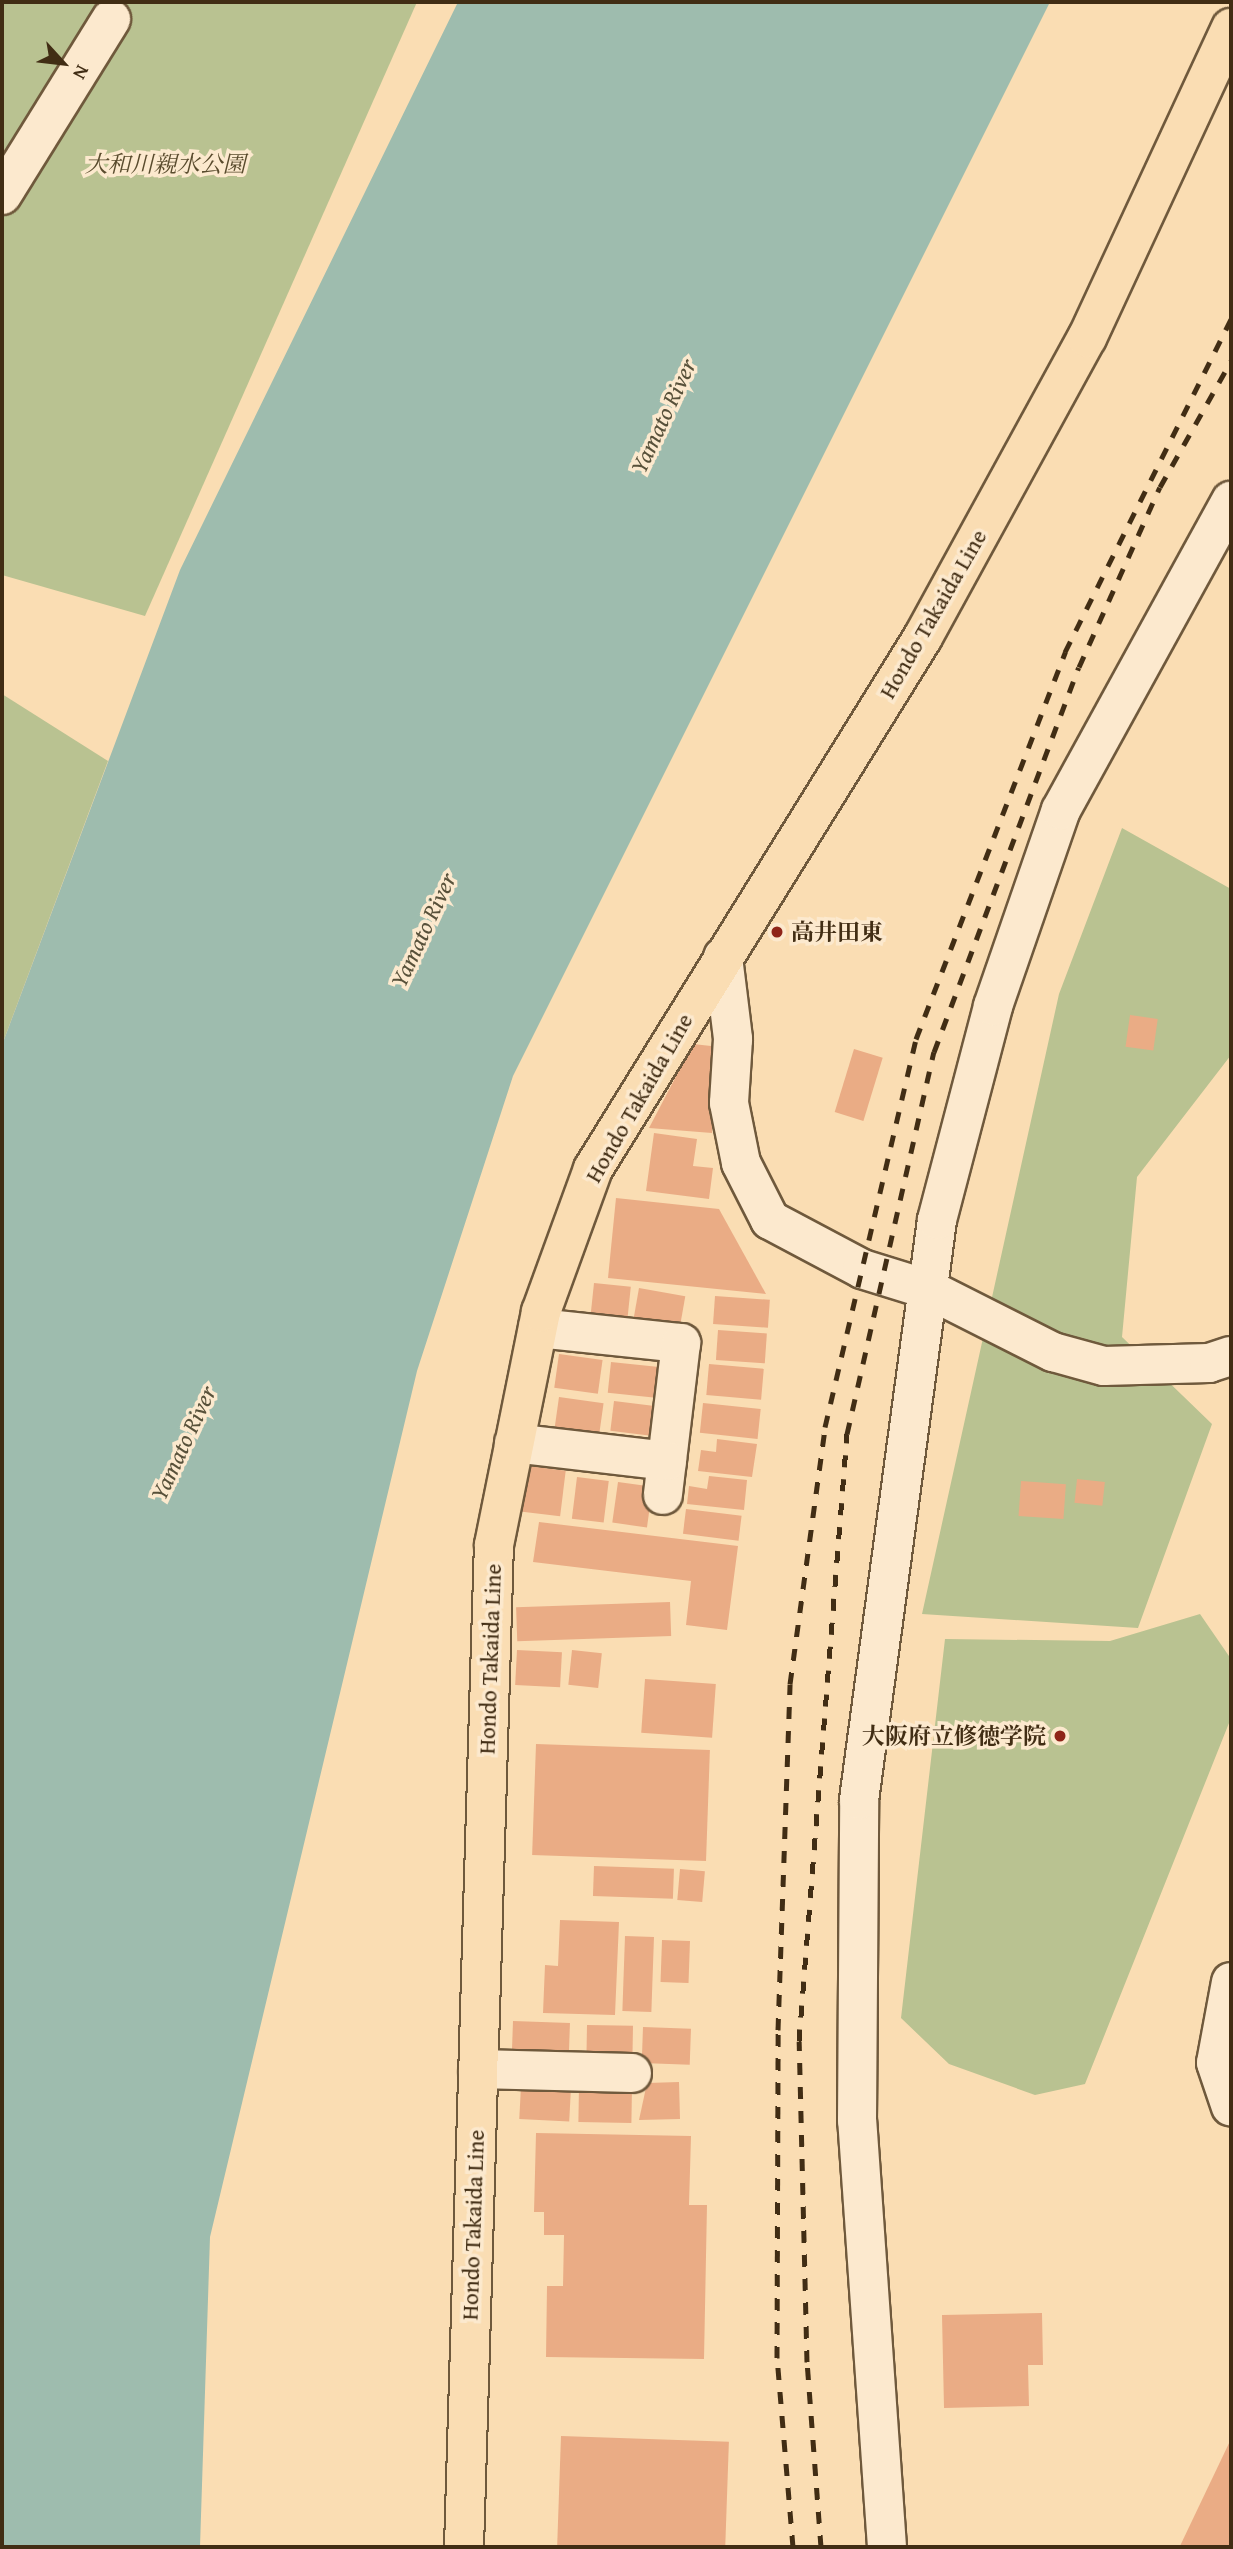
<!DOCTYPE html>
<meta charset="utf-8">
<style>
body{margin:0}
#map{position:relative;width:1233px;height:2549px;overflow:hidden;background:#faddb3;font-family:"Gentium Book Plus","Noto Serif JP",serif}
div>[style]{position:absolute}
.green>*{inset:0;background:#b9c291}
.water>*{inset:0;background:#9ebcae}
.building>*{inset:0;background:#eaac85;transform-origin:0 0}
.roads{filter:drop-shadow(2px 0 #6f593c) drop-shadow(-2px 0 #6f593c) drop-shadow(0 2px #6f593c) drop-shadow(0 -2px #6f593c)}
.minor>*{height:38px;margin:-19px;padding:0 19px;transform-origin:19px;border-radius:19px;background:#fce9ce}
.major>*{height:38px;margin:-19px;padding:0 19px;transform-origin:19px;border-radius:19px;background:#faddb3}
.rail>*{height:5px;margin-top:-2.5px;transform-origin:0;background:repeating-linear-gradient(90deg,#412d14 0 12px,transparent 0 24px)}
.dots>*{width:19px;height:19px;translate:-50% -50%;box-sizing:border-box;border:4px solid #fce9ce;border-radius:50%}
span{translate:-50% -50%;white-space:nowrap;text-align:center;line-height:1.15;-webkit-text-stroke:7px #fce9ce;paint-order:stroke}
.park-label{font-size:23px;color:#594b2d;font-style:italic}
.street-label{font-size:23px;color:#412d14}
.poi-label{font-size:23px;color:#412d14;font-weight:700}
.left{translate:0 -50%;text-align:left}
.right{translate:-100% -50%;text-align:right}
.water-label{font-size:24px;color:#58513a;font-style:italic}
.frame{position:absolute;inset:0;border:4px solid #412d14;pointer-events:none}
.north{position:absolute;left:28px;top:28px;width:70px;height:70px;-webkit-text-stroke:5px #fce9ce;paint-order:stroke;rotate:117deg;font-size:19px;font-weight:700;line-height:28px;text-align:center;color:#412d14}
.north::after{content:'';display:block;margin:auto;width:24px;height:32px;background:#412d14;clip-path:polygon(50% 0,100% 100%,50% 72%,0 100%)}
</style>
<div id="map">
<div class="green">
<i style="clip-path:polygon(2px 2px,417px 2px,145px 616px,2px 575px)"></i>
<i style="clip-path:polygon(2px 694px,108px 761px,2px 1045px)"></i>
<i style="clip-path:polygon(1122px 828px,1231px 889px,1231px 1055px,1137px 1177px,1122px 1337px,1212px 1424px,1138px 1628px,922px 1614px,1059px 994px)"></i>
<i style="clip-path:polygon(1200px 1614px,1231px 1659px,1231px 1718px,1085px 2084px,1035px 2095px,949px 2064px,901px 2018px,945px 1639px,1110px 1641px)"></i>
</div>
<div class="water">
<i style="clip-path:polygon(458px 2px,1050px 2px,513px 1076px,417px 1371px,210px 2237px,200px 2547px,2px 2547px,2px 1045px,180px 570px)"></i>
</div>
<div class="building">
<i style="left:1130px;top:1015px;width:28px;height:32px;rotate:8deg"></i>
<i style="clip-path:polygon(693px 1044px,720px 1047px,712px 1133px,649px 1128px)"></i>
<i style="left:854px;top:1049px;width:30px;height:66px;rotate:17deg"></i>
<i style="clip-path:polygon(654px 1133px,697px 1139px,693px 1166px,713px 1168px,709px 1199px,646px 1191px)"></i>
<i style="clip-path:polygon(616px 1198px,719px 1209px,766px 1294px,608px 1278px)"></i>
<i style="left:594px;top:1283px;width:37px;height:35px;rotate:6deg"></i>
<i style="left:639px;top:1288px;width:47px;height:35px;rotate:10deg"></i>
<i style="left:715px;top:1296px;width:55px;height:28px;rotate:4deg"></i>
<i style="left:718px;top:1330px;width:49px;height:30px;rotate:4deg"></i>
<i style="left:559px;top:1354px;width:44px;height:34px;rotate:8deg"></i>
<i style="left:611px;top:1362px;width:53px;height:31px;rotate:6deg"></i>
<i style="left:709px;top:1364px;width:55px;height:31px;rotate:5deg"></i>
<i style="left:559px;top:1397px;width:45px;height:30px;rotate:8deg"></i>
<i style="left:614px;top:1401px;width:47px;height:30px;rotate:7deg"></i>
<i style="left:703px;top:1403px;width:58px;height:30px;rotate:6deg"></i>
<i style="clip-path:polygon(717px 1439px,757px 1444px,752px 1477px,698px 1471px,701px 1450px,716px 1452px)"></i>
<i style="left:528px;top:1466px;width:38px;height:46px;rotate:7deg"></i>
<i style="clip-path:polygon(709px 1476px,747px 1480px,744px 1510px,687px 1504px,689px 1486px,707px 1489px)"></i>
<i style="left:577px;top:1477px;width:32px;height:42px;rotate:7deg"></i>
<i style="left:1077px;top:1479px;width:28px;height:24px;rotate:6deg"></i>
<i style="left:1021px;top:1481px;width:45px;height:35px;rotate:4deg"></i>
<i style="left:618px;top:1482px;width:35px;height:41px;rotate:8deg"></i>
<i style="left:686px;top:1509px;width:56px;height:25px;rotate:7deg"></i>
<i style="clip-path:polygon(539px 1522px,738px 1546px,727px 1630px,686px 1625px,691px 1581px,533px 1562px)"></i>
<i style="left:670px;top:1602px;width:34px;height:154px;rotate:88deg"></i>
<i style="left:517px;top:1650px;width:45px;height:35px;rotate:3deg"></i>
<i style="left:572px;top:1650px;width:30px;height:35px;rotate:6deg"></i>
<i style="left:645px;top:1679px;width:71px;height:54px;rotate:4deg"></i>
<i style="left:536px;top:1744px;width:174px;height:111px;rotate:2deg"></i>
<i style="left:594px;top:1866px;width:80px;height:30px;rotate:2deg"></i>
<i style="left:680px;top:1869px;width:25px;height:31px;rotate:5deg"></i>
<i style="clip-path:polygon(560px 1920px,619px 1922px,615px 2015px,543px 2013px,545px 1965px,558px 1966px)"></i>
<i style="left:625px;top:1936px;width:29px;height:75px;rotate:2deg"></i>
<i style="left:662px;top:1940px;width:28px;height:42px;rotate:2deg"></i>
<i style="left:513px;top:2021px;width:57px;height:30px;rotate:2deg"></i>
<i style="left:587px;top:2025px;width:46px;height:29px;rotate:1deg"></i>
<i style="left:643px;top:2027px;width:48px;height:36px;rotate:2deg"></i>
<i style="clip-path:polygon(679px 2082px,680px 2119px,639px 2120px,647px 2083px)"></i>
<i style="left:521px;top:2086px;width:50px;height:33px;rotate:3deg"></i>
<i style="left:579px;top:2087px;width:53px;height:35px;rotate:1deg"></i>
<i style="clip-path:polygon(536px 2133px,691px 2136px,689px 2205px,707px 2205px,704px 2359px,546px 2357px,547px 2286px,563px 2286px,564px 2235px,544px 2235px,544px 2212px,534px 2212px)"></i>
<i style="clip-path:polygon(1042px 2313px,1043px 2365px,1028px 2365px,1029px 2406px,944px 2408px,942px 2315px)"></i>
<i style="left:561px;top:2436px;width:168px;height:111px;rotate:2deg"></i>
<i style="clip-path:polygon(1231px 2439px,1231px 2547px,1184px 2547px,1180px 2546px)"></i>
</div>
<div class="roads">
<div class="minor">
<i style="left:2px;top:195px;width:207px;rotate:-58.2deg"></i>
<i style="left:723px;top:957px;width:83px;rotate:83deg"></i>
<i style="left:733px;top:1039px;width:64px;rotate:93.6deg"></i>
<i style="left:729px;top:1103px;width:61px;rotate:78.7deg"></i>
<i style="left:741px;top:1163px;width:64px;rotate:63deg"></i>
<i style="left:770px;top:1220px;width:104px;rotate:28deg"></i>
<i style="left:862px;top:1269px;width:71px;rotate:17.2deg"></i>
<i style="left:930px;top:1290px;width:138px;rotate:26.8deg"></i>
<i style="left:1053px;top:1352px;width:53px;rotate:15.4deg"></i>
<i style="left:1104px;top:1366px;width:105px;rotate:-1.6deg"></i>
<i style="left:1209px;top:1363px;width:23px;rotate:-18deg"></i>
<i style="left:538px;top:1328px;width:144px;rotate:6deg"></i>
<i style="left:681px;top:1343px;width:153px;rotate:96.8deg"></i>
<i style="left:514px;top:1443px;width:154px;rotate:6.7deg"></i>
<i style="left:1231px;top:1982px;width:82px;rotate:100.5deg"></i>
<i style="left:1216px;top:2063px;width:46px;rotate:71.2deg"></i>
<i style="left:478px;top:2069px;width:154px;rotate:1.5deg"></i>
<i style="left:887px;top:2547px;width:427px;rotate:-94deg"></i>
<i style="left:857px;top:2121px;width:321px;rotate:-89.6deg"></i>
<i style="left:859px;top:1800px;width:585px;rotate:-82.34deg"></i>
<i style="left:937px;top:1220px;width:221px;rotate:-75.3deg"></i>
<i style="left:993px;top:1006px;width:207px;rotate:-70.9deg"></i>
<i style="left:1061px;top:810px;width:353px;rotate:-61.2deg"></i>
</div>
<div class="major">
<i style="left:464px;top:2547px;width:1002px;rotate:-88.29deg"></i>
<i style="left:494px;top:1545px;width:238px;rotate:-78.6deg"></i>
<i style="left:541px;top:1312px;width:152px;rotate:-70deg"></i>
<i style="left:593px;top:1169px;width:626px;rotate:-58.19deg"></i>
<i style="left:923px;top:637px;width:341px;rotate:-61.3deg"></i>
<i style="left:1087px;top:338px;width:342px;rotate:-65.1deg"></i>
</div>
</div>
<div class="rail">
<i style="left:793px;top:2547px;width:190px;rotate:-94.8deg"></i>
<i style="left:777px;top:2358px;width:328px;rotate:-89.8deg"></i>
<i style="left:778px;top:2030px;width:346px;rotate:-88deg"></i>
<i style="left:790px;top:1684px;width:259px;rotate:-82.2deg"></i>
<i style="left:825px;top:1427px;width:399px;rotate:-76.8deg"></i>
<i style="left:916px;top:1039px;width:415px;rotate:-68.9deg"></i>
<i style="left:1065px;top:652px;width:372px;rotate:-63.5deg"></i>
<i style="left:821px;top:2547px;width:186px;rotate:-94.3deg"></i>
<i style="left:807px;top:2362px;width:321px;rotate:-91.4deg"></i>
<i style="left:799px;top:2041px;width:609px;rotate:-85.48deg"></i>
<i style="left:847px;top:1434px;width:392px;rotate:-77.2deg"></i>
<i style="left:934px;top:1052px;width:411px;rotate:-69.4deg"></i>
<i style="left:1079px;top:667px;width:197px;rotate:-65.8deg"></i>
<i style="left:1160px;top:487px;width:145px;rotate:-60.6deg"></i>
</div>
<div class="dots">
<i style="left:777px;top:932px;background:#8f2418"></i>
<i style="left:1060px;top:1736px;background:#8f2418"></i>
</div>
<div class="park-label">
<span style="left:165px;top:164px">大和川親水公園</span>
</div>
<div class="street-label">
<span style="left:933px;top:614px;rotate:-60deg">Hondo Takaida Line</span>
<span style="left:639px;top:1098px;rotate:-60deg">Hondo Takaida Line</span>
<span style="left:490px;top:1659px;rotate:-88deg">Hondo Takaida Line</span>
<span style="left:473px;top:2225px;rotate:-88deg">Hondo Takaida Line</span>
</div>
<div class="poi-label">
<span class="left" style="left:791px;top:932px">高井田東</span>
<span class="right" style="left:1046px;top:1736px">大阪府立修徳学院</span>
</div>
<div class="water-label">
<span style="left:663px;top:416px;rotate:-65deg">Yamato River</span>
<span style="left:423px;top:930px;rotate:-65deg">Yamato River</span>
<span style="left:183px;top:1443px;rotate:-65deg">Yamato River</span>
</div>
<div class="frame"></div>
<div class="north">N</div>
</div>
